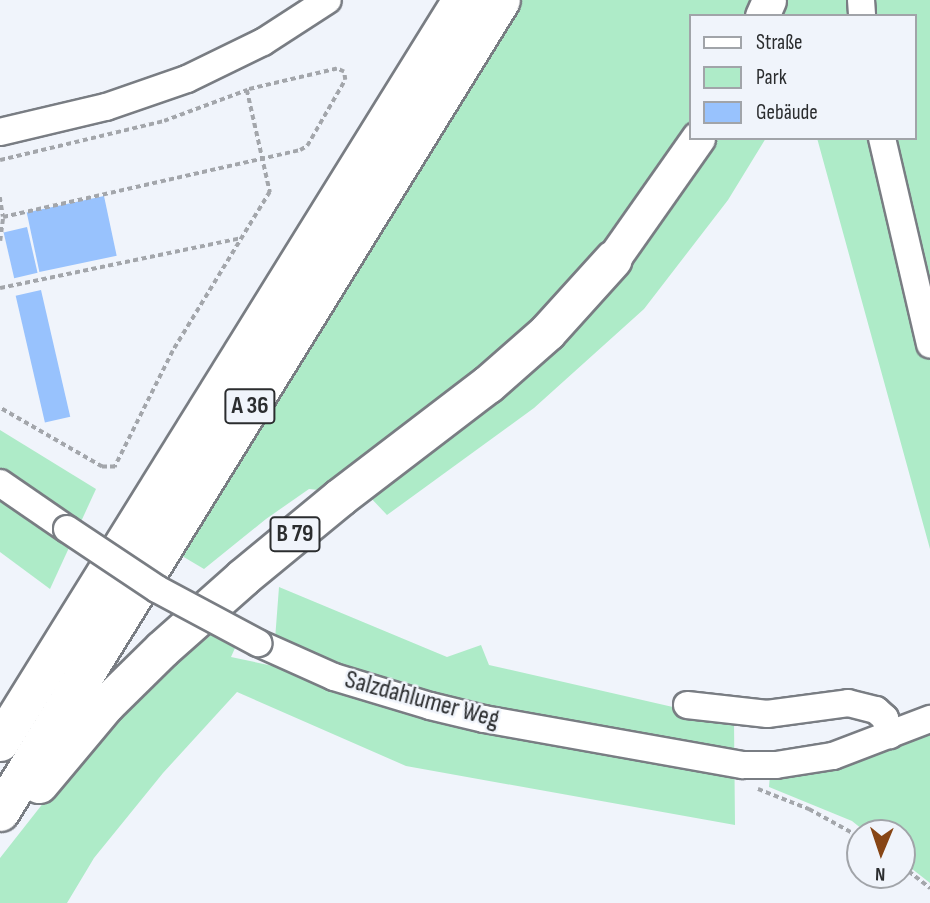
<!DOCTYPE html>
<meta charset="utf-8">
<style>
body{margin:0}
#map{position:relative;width:930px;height:903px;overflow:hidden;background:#f0f4fb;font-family:"Sofia Sans Condensed",sans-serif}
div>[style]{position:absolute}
.green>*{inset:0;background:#aeebc8}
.building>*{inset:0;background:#98c2fd;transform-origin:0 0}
.path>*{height:3.5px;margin-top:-1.75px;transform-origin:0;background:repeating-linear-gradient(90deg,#a3a6ab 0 5px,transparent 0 8.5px)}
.roads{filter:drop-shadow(2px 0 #797d83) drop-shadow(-2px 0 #797d83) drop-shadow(0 2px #797d83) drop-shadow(0 -2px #797d83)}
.minor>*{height:26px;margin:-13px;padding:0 13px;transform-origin:13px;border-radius:13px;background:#fff}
.major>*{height:33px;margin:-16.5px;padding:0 16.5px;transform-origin:16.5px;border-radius:16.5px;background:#fff}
.highway>*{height:37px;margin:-18.5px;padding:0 18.5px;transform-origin:18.5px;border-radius:18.5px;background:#fff}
.bridges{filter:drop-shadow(2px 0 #797d83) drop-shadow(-2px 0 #797d83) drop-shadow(0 2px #797d83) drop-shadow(0 -2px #797d83)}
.minor-bridge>*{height:26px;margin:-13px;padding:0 13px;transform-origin:13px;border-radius:13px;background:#fff}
span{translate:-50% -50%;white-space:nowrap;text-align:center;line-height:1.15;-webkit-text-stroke:5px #f0f4fb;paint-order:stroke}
.shield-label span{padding:2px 5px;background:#f0f4fb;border:2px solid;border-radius:5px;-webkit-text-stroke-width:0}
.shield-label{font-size:24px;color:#2b2d2f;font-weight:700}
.street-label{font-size:26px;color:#2b2d2f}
.legend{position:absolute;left:689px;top:14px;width:228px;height:126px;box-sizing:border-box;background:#f0f4fb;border:2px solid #a1a4a9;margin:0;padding:9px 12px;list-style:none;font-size:21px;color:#2b2d2f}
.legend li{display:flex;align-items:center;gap:14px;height:35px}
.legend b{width:35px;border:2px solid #a1a4a9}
.north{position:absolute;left:846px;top:819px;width:70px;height:70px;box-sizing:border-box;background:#f0f4fb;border:2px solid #a1a4a9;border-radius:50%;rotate:182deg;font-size:19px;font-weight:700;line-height:28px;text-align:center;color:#2b2d2f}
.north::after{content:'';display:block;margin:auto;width:24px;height:32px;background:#874515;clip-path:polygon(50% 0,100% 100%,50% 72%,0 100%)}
</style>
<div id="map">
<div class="green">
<i style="clip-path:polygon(519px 0,930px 0,930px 549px,817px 138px,914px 138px,914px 16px,690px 16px,690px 138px,766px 138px,728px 200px,644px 309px,534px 408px,387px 515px,368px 495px,309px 489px,266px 519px,204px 569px,177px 553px)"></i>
<i style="clip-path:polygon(0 430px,96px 489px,50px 589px,0 552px)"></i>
<i style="clip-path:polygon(279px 587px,447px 657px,481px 645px,489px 665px,734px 721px,735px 825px,406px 766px,237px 692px,163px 773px,94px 858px,67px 903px,0 903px,0 858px,66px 774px,137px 693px,211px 635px,235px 648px,231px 657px,273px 666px)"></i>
<i style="clip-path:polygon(930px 726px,930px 883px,902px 861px,902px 833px,867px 833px,852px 821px,769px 787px,770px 775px,868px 758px)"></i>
</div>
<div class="building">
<i style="left:104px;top:196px;width:61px;height:79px;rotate:78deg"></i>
<i style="left:27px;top:227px;width:47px;height:24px;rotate:77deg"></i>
<i style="left:41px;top:290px;width:130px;height:26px;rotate:77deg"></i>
</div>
<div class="path">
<i style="left:0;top:160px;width:169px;rotate:-13.4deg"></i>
<i style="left:164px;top:121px;width:89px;rotate:-20.5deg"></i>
<i style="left:247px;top:90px;width:105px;rotate:77.3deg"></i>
<i style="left:270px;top:192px;width:186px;rotate:121.4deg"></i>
<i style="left:173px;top:351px;width:130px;rotate:116.6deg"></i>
<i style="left:115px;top:467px;width:13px;rotate:180deg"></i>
<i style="left:102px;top:467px;width:118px;rotate:-150deg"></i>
<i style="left:0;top:197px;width:20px;rotate:81deg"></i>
<i style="left:3px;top:217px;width:304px;rotate:-12.7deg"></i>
<i style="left:300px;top:150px;width:8px;rotate:-30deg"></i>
<i style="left:307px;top:146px;width:76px;rotate:-60.1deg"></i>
<i style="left:345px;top:80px;width:8px;rotate:-97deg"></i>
<i style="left:344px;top:72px;width:8px;rotate:-157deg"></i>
<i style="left:337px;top:69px;width:92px;rotate:166.9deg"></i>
<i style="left:0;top:241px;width:24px;rotate:-83deg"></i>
<i style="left:0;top:288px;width:246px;rotate:-11.7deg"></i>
<i style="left:758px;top:789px;width:55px;rotate:21.4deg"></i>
<i style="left:809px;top:809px;width:58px;rotate:28.8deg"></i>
<i style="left:902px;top:866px;width:36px;rotate:38deg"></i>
</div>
<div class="roads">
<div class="minor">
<i style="left:861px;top:0;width:16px;rotate:86deg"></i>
<i style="left:0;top:132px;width:109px;rotate:-13.3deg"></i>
<i style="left:106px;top:107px;width:86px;rotate:-19.1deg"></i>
<i style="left:187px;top:79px;width:85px;rotate:-26deg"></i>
<i style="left:263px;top:42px;width:77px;rotate:-32.9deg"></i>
<i style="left:882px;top:138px;width:212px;rotate:76.9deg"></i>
<i style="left:0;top:483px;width:81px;rotate:34.5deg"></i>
<i style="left:258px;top:643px;width:83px;rotate:24.1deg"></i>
<i style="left:334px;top:677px;width:100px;rotate:16.8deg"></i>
<i style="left:430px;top:706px;width:56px;rotate:13.5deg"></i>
<i style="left:484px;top:719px;width:263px;rotate:10.1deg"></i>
<i style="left:743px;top:765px;width:33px"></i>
<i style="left:776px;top:765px;width:58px;rotate:-9deg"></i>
<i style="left:833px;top:756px;width:104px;rotate:-20.9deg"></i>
<i style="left:687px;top:705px;width:81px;rotate:6.4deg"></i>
<i style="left:767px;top:714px;width:82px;rotate:-7.7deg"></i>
<i style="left:848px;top:703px;width:29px;rotate:14deg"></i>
<i style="left:876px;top:710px;width:12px;rotate:42deg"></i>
<i style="left:885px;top:718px;width:18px;rotate:74deg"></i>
</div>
<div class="major">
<i style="left:762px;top:16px;width:17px;rotate:-66deg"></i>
<i style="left:613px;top:259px;width:148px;rotate:-54.9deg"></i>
</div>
<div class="highway">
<i style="left:0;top:742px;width:874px;rotate:-58.15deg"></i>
<i style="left:39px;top:784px;width:104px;rotate:-50.1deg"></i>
<i style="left:106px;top:704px;width:78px;rotate:-44.5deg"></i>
<i style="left:162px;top:649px;width:108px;rotate:-41.6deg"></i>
<i style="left:243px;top:577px;width:126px;rotate:-39.5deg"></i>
<i style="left:340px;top:497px;width:186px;rotate:-37.4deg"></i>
<i style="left:488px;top:384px;width:79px;rotate:-41.4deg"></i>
<i style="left:547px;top:332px;width:98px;rotate:-47.9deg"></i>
<i style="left:0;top:812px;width:954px;rotate:-58.33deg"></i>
</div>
</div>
<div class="bridges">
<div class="minor-bridge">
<i style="left:67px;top:529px;width:108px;rotate:33.7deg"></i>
<i style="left:157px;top:589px;width:115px;rotate:28.1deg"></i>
</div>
</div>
<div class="shield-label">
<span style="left:250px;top:406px">A 36</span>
<span style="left:295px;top:534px">B 79</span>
</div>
<div class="street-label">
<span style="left:422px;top:700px;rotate:15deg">Salzdahlumer Weg</span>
</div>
<ul class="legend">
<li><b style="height:9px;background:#fff"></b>Straße</li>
<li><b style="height:19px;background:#aeebc8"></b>Park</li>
<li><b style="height:19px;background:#98c2fd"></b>Gebäude</li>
</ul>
<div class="north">N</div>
</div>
